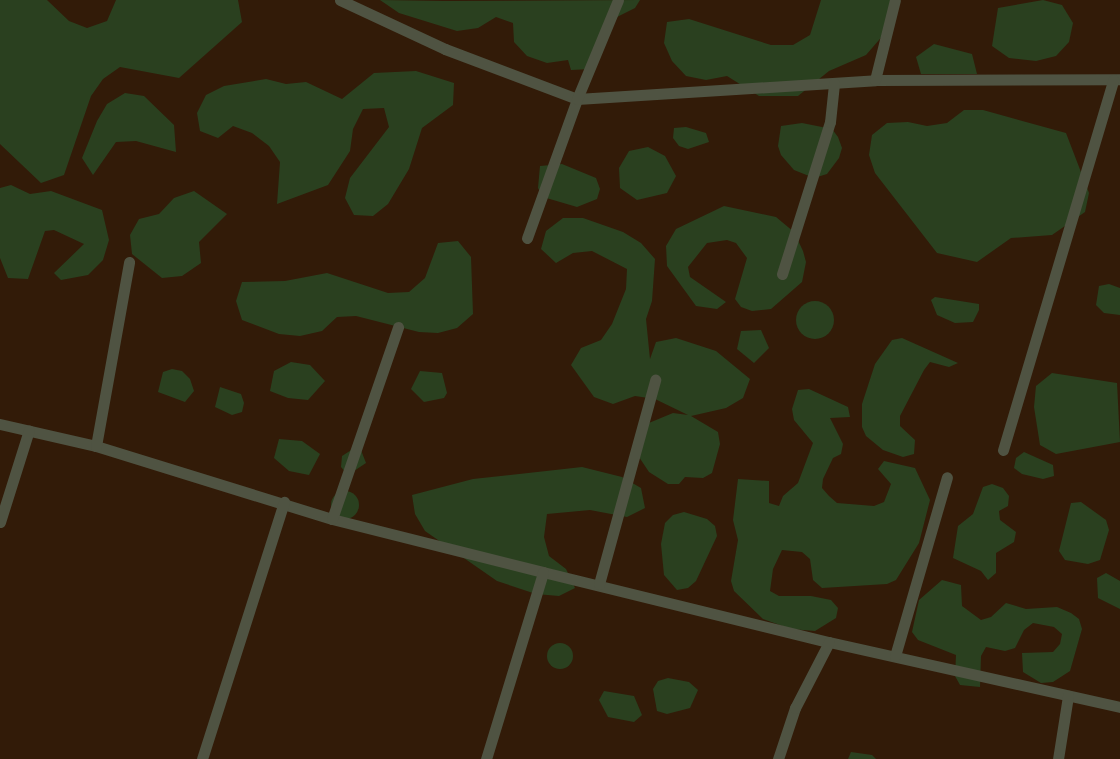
<!DOCTYPE html>
<style>
body{margin:0}
#map{position:relative;width:1120px;height:759px;overflow:hidden;background:#321b08;font-family:"Roboto Condensed",sans-serif}
div>[style]{position:absolute}
.green>*{inset:0;background:#2a401f}
.round{border-radius:50%}
.minor>*{height:11px;margin:-5.5px;padding:0 5.5px;transform-origin:5.5px;border-radius:5.5px;background:#4f5342}
span{translate:-50% -50%;white-space:nowrap;text-align:center;line-height:1.15;-webkit-text-stroke:4px #120803;paint-order:stroke}
</style>
<div id="map">
<div class="green">
<i style="clip-path:polygon(0 0,47px 0,69px 21px,87px 28px,107px 21px,116px 0,238px 0,242px 22px,179px 78px,120px 67px,103px 79px,91px 96px,64px 175px,41px 183px,0 144px)"></i>
<i style="clip-path:polygon(380px 0,445px 1px,640px 0,635px 8px,617px 17px,591px 69px,571px 70px,568px 60px,547px 63px,527px 56px,514px 42px,513px 23px,496px 17px,478px 28px,457px 31px,399px 13px)"></i>
<i style="clip-path:polygon(821px 0,892px 0,892px 25px,866px 55px,829px 71px,798px 96px,759px 96px,727px 76px,706px 80px,686px 76px,672px 61px,664px 43px,667px 22px,689px 19px,771px 45px,793px 45px,810px 35px)"></i>
<i style="clip-path:polygon(1043px 0,1062px 5px,1073px 23px,1069px 42px,1056px 56px,1036px 61px,1009px 58px,992px 46px,998px 8px)"></i>
<i style="clip-path:polygon(934px 44px,972px 54px,977px 74px,921px 74px,916px 57px)"></i>
<i style="clip-path:polygon(416px 71px,454px 83px,453px 105px,422px 128px,409px 169px,388px 204px,373px 216px,354px 215px,345px 198px,350px 178px,389px 127px,384px 108px,363px 109px,353px 129px,350px 151px,328px 185px,277px 204px,280px 162px,269px 146px,252px 133px,233px 126px,218px 138px,200px 131px,197px 113px,206px 95px,224px 86px,266px 79px,286px 84px,306px 82px,342px 99px,374px 73px)"></i>
<i style="clip-path:polygon(125px 93px,144px 96px,174px 125px,176px 152px,136px 141px,116px 142px,93px 175px,82px 158px,97px 121px,107px 104px)"></i>
<i style="clip-path:polygon(964px 110px,983px 110px,1066px 133px,1089px 193px,1085px 212px,1052px 235px,1011px 238px,977px 262px,937px 253px,875px 173px,869px 155px,872px 135px,887px 123px,908px 122px,927px 126px,947px 123px)"></i>
<i style="clip-path:polygon(802px 123px,832px 129px,838px 137px,842px 148px,839px 158px,827px 174px,814px 178px,794px 170px,781px 155px,778px 146px,781px 126px)"></i>
<i style="clip-path:polygon(686px 127px,706px 133px,709px 142px,688px 149px,679px 146px,673px 138px,674px 128px)"></i>
<i style="clip-path:polygon(648px 147px,665px 156px,676px 176px,667px 193px,637px 200px,620px 188px,619px 168px,629px 151px)"></i>
<i style="clip-path:polygon(562px 164px,596px 178px,600px 189px,597px 199px,577px 207px,543px 197px,538px 188px,540px 166px)"></i>
<i style="clip-path:polygon(11px 185px,30px 194px,51px 191px,102px 210px,109px 240px,103px 260px,88px 275px,61px 280px,54px 273px,84px 244px,54px 230px,45px 231px,28px 279px,8px 278px,0 258px,0 188px)"></i>
<i style="clip-path:polygon(194px 191px,227px 214px,199px 242px,201px 263px,182px 276px,162px 278px,132px 254px,130px 235px,139px 219px,159px 214px,174px 198px)"></i>
<i style="clip-path:polygon(724px 206px,776px 217px,794px 232px,803px 251px,806px 262px,802px 282px,771px 309px,752px 311px,741px 307px,735px 299px,747px 258px,736px 243px,727px 240px,707px 243px,688px 267px,690px 277px,726px 302px,717px 309px,696px 306px,667px 266px,666px 246px,676px 229px)"></i>
<i style="clip-path:polygon(563px 218px,583px 218px,623px 232px,641px 243px,655px 259px,652px 301px,646px 319px,650px 359px,656px 342px,676px 338px,716px 351px,750px 379px,743px 398px,726px 408px,691px 416px,718px 432px,720px 444px,712px 473px,703px 478px,685px 477px,679px 484px,668px 484px,649px 472px,637px 454px,644px 425px,673px 413px,688px 415px,655px 399px,635px 396px,613px 404px,594px 397px,571px 365px,581px 348px,601px 340px,612px 324px,626px 289px,627px 269px,592px 251px,573px 253px,556px 263px,541px 249px,546px 231px)"></i>
<i style="clip-path:polygon(458px 241px,471px 257px,473px 314px,457px 328px,438px 333px,419px 332px,356px 316px,337px 317px,322px 331px,300px 336px,279px 334px,242px 320px,236px 301px,242px 282px,285px 281px,327px 273px,388px 293px,409px 292px,425px 278px,438px 243px)"></i>
<i style="clip-path:polygon(1109px 284px,1120px 288px,1120px 315px,1104px 313px,1096px 305px,1099px 286px)"></i>
<i style="clip-path:polygon(935px 297px,979px 304px,979px 310px,973px 322px,955px 323px,937px 315px,931px 300px)"></i>
<i class="round" style="left:796px;top:301px;width:38px;height:38px"></i>
<i style="clip-path:polygon(761px 330px,769px 348px,754px 363px,737px 349px,741px 331px)"></i>
<i style="clip-path:polygon(902px 338px,958px 363px,949px 367px,930px 362px,924px 370px,900px 416px,900px 426px,915px 440px,914px 454px,903px 457px,883px 450px,866px 436px,862px 427px,862px 404px,875px 364px,892px 340px)"></i>
<i style="clip-path:polygon(291px 362px,310px 365px,325px 381px,308px 400px,288px 398px,270px 391px,274px 371px)"></i>
<i style="clip-path:polygon(172px 369px,182px 371px,190px 379px,194px 391px,185px 402px,158px 392px,163px 372px)"></i>
<i style="clip-path:polygon(420px 371px,442px 373px,447px 393px,444px 398px,424px 402px,411px 389px)"></i>
<i style="clip-path:polygon(1052px 373px,1117px 383px,1120px 442px,1056px 454px,1040px 445px,1034px 407px,1036px 386px)"></i>
<i style="clip-path:polygon(220px 387px,241px 394px,244px 403px,242px 412px,232px 415px,215px 407px)"></i>
<i style="clip-path:polygon(809px 389px,848px 407px,850px 417px,830px 418px,843px 444px,841px 454px,833px 458px,823px 479px,822px 488px,829px 496px,837px 503px,874px 506px,884px 502px,891px 484px,878px 469px,884px 461px,915px 468px,930px 500px,919px 543px,896px 580px,887px 584px,822px 588px,813px 580px,810px 559px,802px 552px,782px 550px,773px 569px,770px 591px,779px 596px,811px 596px,831px 600px,838px 608px,836px 618px,815px 631px,791px 629px,763px 619px,734px 591px,731px 581px,738px 540px,733px 520px,738px 479px,769px 481px,769px 503px,779px 506px,783px 496px,798px 483px,813px 443px,794px 420px,792px 409px,798px 390px)"></i>
<i style="clip-path:polygon(279px 439px,302px 441px,320px 454px,309px 475px,289px 471px,274px 458px)"></i>
<i style="clip-path:polygon(359px 445px,366px 463px,348px 475px,341px 467px,342px 456px)"></i>
<i style="clip-path:polygon(1024px 452px,1053px 465px,1054px 476px,1043px 479px,1022px 474px,1014px 468px,1016px 458px)"></i>
<i style="clip-path:polygon(582px 467px,622px 477px,641px 488px,645px 508px,627px 517px,590px 510px,547px 514px,544px 537px,549px 556px,566px 569px,575px 588px,559px 596px,536px 594px,497px 581px,425px 531px,415px 514px,412px 495px,473px 479px)"></i>
<i style="clip-path:polygon(992px 484px,1003px 488px,1009px 496px,1008px 506px,999px 511px,1000px 520px,1016px 532px,1014px 542px,996px 553px,996px 573px,988px 580px,981px 571px,953px 558px,958px 526px,973px 514px,983px 487px)"></i>
<i class="round" style="left:331px;top:491px;width:28px;height:28px"></i>
<i style="clip-path:polygon(1081px 502px,1106px 520px,1109px 530px,1100px 560px,1088px 564px,1065px 560px,1059px 551px,1071px 503px)"></i>
<i style="clip-path:polygon(684px 512px,707px 519px,715px 526px,717px 536px,696px 581px,688px 588px,677px 590px,664px 575px,661px 544px,665px 523px,673px 515px)"></i>
<i style="clip-path:polygon(1106px 573px,1120px 581px,1120px 609px,1098px 598px,1097px 578px)"></i>
<i style="clip-path:polygon(942px 580px,961px 585px,962px 606px,981px 620px,991px 617px,1006px 603px,1026px 609px,1057px 607px,1071px 613px,1079px 619px,1082px 629px,1070px 671px,1053px 682px,1041px 683px,1023px 672px,1022px 653px,1053px 652px,1060px 644px,1062px 634px,1054px 627px,1033px 623px,1024px 630px,1015px 648px,1005px 651px,986px 647px,981px 656px,980px 687px,960px 685px,955px 676px,956px 655px,918px 640px,912px 632px,919px 600px)"></i>
<i class="round" style="left:547px;top:643px;width:26px;height:26px"></i>
<i style="clip-path:polygon(668px 678px,689px 682px,698px 690px,690px 708px,667px 714px,657px 711px,653px 689px,658px 681px)"></i>
<i style="clip-path:polygon(604px 691px,634px 696px,642px 715px,634px 722px,608px 717px,599px 700px)"></i>
<i style="clip-path:polygon(851px 752px,872px 755px,876px 759px,848px 759px)"></i>
</div>
<div class="minor">
<i style="left:340px;top:0;width:116px;rotate:25deg"></i>
<i style="left:445px;top:49px;width:141px;rotate:20.7deg"></i>
<i style="left:577px;top:99px;width:299px;rotate:-3.6deg"></i>
<i style="left:875px;top:80px;width:245px;rotate:-0.2deg"></i>
<i style="left:875px;top:80px;width:82px;rotate:-76deg"></i>
<i style="left:527px;top:238px;width:148px;rotate:-70.2deg"></i>
<i style="left:577px;top:99px;width:107px;rotate:-67.5deg"></i>
<i style="left:782px;top:274px;width:159px;rotate:-72.5deg"></i>
<i style="left:830px;top:122px;width:39px;rotate:-84deg"></i>
<i style="left:0;top:424px;width:98px;rotate:12.9deg"></i>
<i style="left:96px;top:446px;width:247px;rotate:17.2deg"></i>
<i style="left:332px;top:519px;width:218px;rotate:14.1deg"></i>
<i style="left:543px;top:572px;width:294px;rotate:13.8deg"></i>
<i style="left:829px;top:642px;width:298px;rotate:12.6deg"></i>
<i style="left:96px;top:446px;width:187px;rotate:-79.8deg"></i>
<i style="left:1003px;top:450px;width:386px;rotate:-73.4deg"></i>
<i style="left:332px;top:519px;width:203px;rotate:-71deg"></i>
<i style="left:0;top:522px;width:96px;rotate:-72.5deg"></i>
<i style="left:599px;top:584px;width:212px;rotate:-74.6deg"></i>
<i style="left:895px;top:656px;width:186px;rotate:-73.8deg"></i>
<i style="left:202px;top:759px;width:270px;rotate:-72.3deg"></i>
<i style="left:486px;top:759px;width:195px;rotate:-73deg"></i>
<i style="left:778px;top:759px;width:54px;rotate:-71.6deg"></i>
<i style="left:795px;top:708px;width:74px;rotate:-62.7deg"></i>
<i style="left:1058px;top:759px;width:64px;rotate:-81deg"></i>
</div>
</div>
